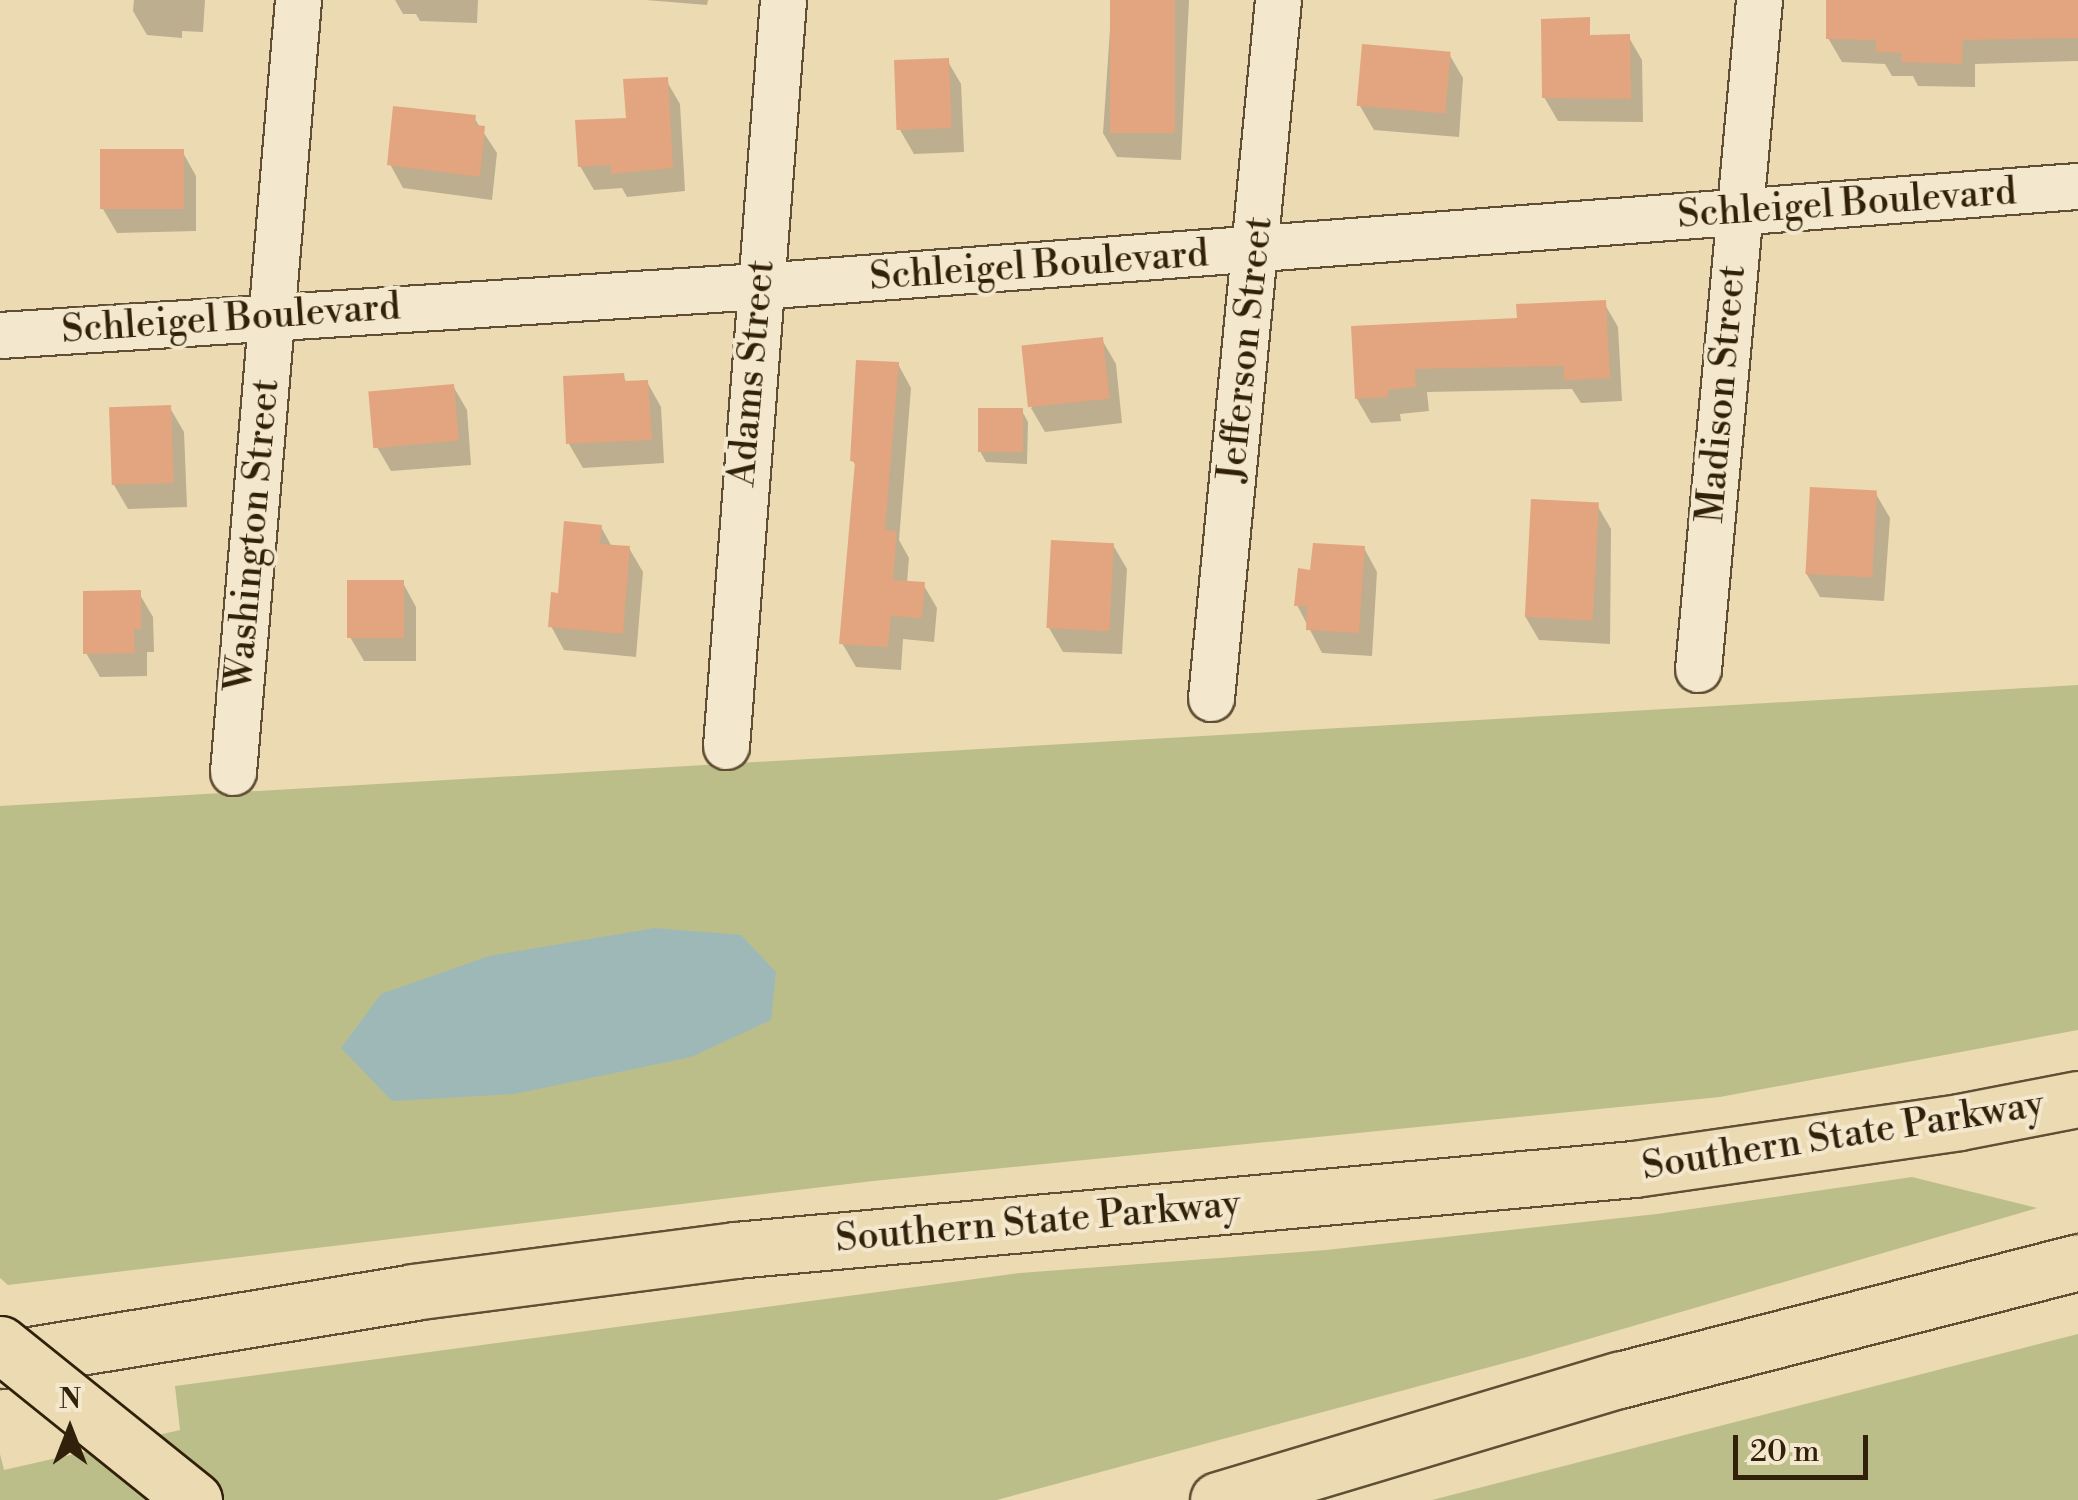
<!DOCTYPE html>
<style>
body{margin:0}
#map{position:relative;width:2078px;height:1500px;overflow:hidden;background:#ecdab2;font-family:"Libre Bodoni",serif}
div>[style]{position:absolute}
.green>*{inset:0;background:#bbbe89}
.water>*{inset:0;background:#9eb8b7}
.shadow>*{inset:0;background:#0003}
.building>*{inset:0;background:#e2a57f;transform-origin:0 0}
.roads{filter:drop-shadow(2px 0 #604f34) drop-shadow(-2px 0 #604f34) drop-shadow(0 2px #604f34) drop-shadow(0 -2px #604f34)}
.minor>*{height:45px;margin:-22.5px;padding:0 22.5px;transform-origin:22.5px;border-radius:22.5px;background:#f3e7cd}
.highway>*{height:55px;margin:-27.5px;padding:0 27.5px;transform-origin:27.5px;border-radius:27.5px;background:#ecdab2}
.bridges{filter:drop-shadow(2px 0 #31210a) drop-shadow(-2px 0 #31210a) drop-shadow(0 2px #31210a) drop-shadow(0 -2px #31210a)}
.major-bridge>*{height:55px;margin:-27.5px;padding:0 27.5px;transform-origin:27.5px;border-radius:27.5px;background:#ecdab2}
span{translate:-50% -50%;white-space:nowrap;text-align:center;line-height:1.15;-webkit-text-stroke:8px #f3e7cd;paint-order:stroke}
.street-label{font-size:38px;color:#31210a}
.north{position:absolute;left:20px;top:1380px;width:100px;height:100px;-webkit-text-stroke:8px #f3e7cd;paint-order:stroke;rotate:0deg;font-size:28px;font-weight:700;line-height:40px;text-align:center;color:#31210a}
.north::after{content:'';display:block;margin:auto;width:35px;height:45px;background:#31210a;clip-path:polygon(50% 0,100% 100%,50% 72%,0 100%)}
.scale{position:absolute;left:1733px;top:1435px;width:135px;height:45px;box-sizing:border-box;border:5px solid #31210a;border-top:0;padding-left:12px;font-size:30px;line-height:35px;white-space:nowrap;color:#31210a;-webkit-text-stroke:8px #f3e7cd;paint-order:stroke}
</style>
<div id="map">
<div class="green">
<i style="clip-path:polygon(2078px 685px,2078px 1030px,1720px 1097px,873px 1181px,8px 1285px,0 1278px,0 806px)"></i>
<i style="clip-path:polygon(1912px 1177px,2037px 1208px,1527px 1357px,997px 1500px,0 1500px,0 1454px,4px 1470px,180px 1430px,175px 1386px,1020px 1273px,1326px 1250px,1657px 1214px)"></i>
<i style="clip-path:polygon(2078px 1334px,2078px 1500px,1432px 1500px)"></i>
</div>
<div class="water">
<i style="clip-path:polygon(655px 928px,741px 935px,776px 972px,771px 1020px,691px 1057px,514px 1094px,392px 1101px,341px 1048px,381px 994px,489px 956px)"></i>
</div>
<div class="shadow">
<i style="clip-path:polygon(134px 0,205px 0,203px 32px,182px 31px,182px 38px,147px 35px,133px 11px)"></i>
<i style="clip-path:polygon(395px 0,478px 0,477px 23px,420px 21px,416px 14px,403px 14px)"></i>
<i style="clip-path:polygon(646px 0,708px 0,707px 5px)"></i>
<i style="clip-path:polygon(1112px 0,1189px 0,1181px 160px,1117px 157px,1103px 133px)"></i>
<i style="clip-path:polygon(1828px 0,2078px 0,2078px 61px,1975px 64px,1975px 87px,1918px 86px,1913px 76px,1892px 76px,1885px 64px,1842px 62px,1828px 38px)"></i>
<i style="clip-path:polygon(1628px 36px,1642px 60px,1643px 122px,1558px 121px,1544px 97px)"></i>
<i style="clip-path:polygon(1449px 54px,1463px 78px,1459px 137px,1374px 130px,1360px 106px)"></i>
<i style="clip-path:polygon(947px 60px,961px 84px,964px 152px,914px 154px,900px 130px)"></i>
<i style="clip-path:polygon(666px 80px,680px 104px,685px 191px,627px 197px,622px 188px,594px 190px,580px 166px)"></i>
<i style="clip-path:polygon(474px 118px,497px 153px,492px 200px,403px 188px,390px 164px)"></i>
<i style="clip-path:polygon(182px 151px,196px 176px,196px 231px,117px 233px,103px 209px)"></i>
<i style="clip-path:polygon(1604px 303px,1618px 327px,1622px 401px,1581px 403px,1572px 389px,1427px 392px,1429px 411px,1400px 414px,1401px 421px,1371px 423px,1357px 399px,1353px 328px,1520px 320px)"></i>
<i style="clip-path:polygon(1102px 340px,1116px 364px,1122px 423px,1045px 432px,1031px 408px)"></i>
<i style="clip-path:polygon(898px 364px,911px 388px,899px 540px,909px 558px,907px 583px,923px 584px,937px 608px,934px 642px,903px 639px,901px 670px,856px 667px,842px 643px,857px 468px,853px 461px)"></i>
<i style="clip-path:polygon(623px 376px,627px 383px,647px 382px,661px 407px,664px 463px,583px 468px,569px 444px)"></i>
<i style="clip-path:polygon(453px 386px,467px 410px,471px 465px,391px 471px,377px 447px)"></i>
<i style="clip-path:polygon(170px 408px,184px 432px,187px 507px,128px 509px,114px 485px)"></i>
<i style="clip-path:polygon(1022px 411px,1028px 422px,1027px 464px,986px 462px,980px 451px)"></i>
<i style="clip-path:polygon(1876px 494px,1890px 518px,1884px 601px,1820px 597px,1806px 573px)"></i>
<i style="clip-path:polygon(1597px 505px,1611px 529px,1610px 644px,1539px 640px,1525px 616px)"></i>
<i style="clip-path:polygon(601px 527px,612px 547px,629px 548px,643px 572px,636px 657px,564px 650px,551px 626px,560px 596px)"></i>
<i style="clip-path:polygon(1113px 545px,1127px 569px,1122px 654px,1063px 652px,1049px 628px)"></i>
<i style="clip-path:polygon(1364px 548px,1377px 572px,1372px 656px,1322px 653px,1297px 605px,1312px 573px)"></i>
<i style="clip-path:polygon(403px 583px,416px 607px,416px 661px,364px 661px,350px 637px)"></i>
<i style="clip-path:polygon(139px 593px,153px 617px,154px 652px,147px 652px,147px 676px,100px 677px,86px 653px)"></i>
</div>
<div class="building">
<i style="left:1110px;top:0;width:65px;height:133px"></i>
<i style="clip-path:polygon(1826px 0,2078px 0,2078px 38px,1963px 40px,1962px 64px,1902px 62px,1902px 53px,1876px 52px,1876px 40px,1826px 39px)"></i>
<i style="clip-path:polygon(1590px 17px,1590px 35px,1630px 34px,1631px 99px,1542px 98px,1541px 19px)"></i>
<i style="left:1362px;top:44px;width:89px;height:62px;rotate:5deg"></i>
<i style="left:949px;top:58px;width:70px;height:55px;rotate:88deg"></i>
<i style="clip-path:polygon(668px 77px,673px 168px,611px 174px,611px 165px,578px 167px,575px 120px,626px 118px,623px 79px)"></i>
<i style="clip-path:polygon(393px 106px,476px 115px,475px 125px,485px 126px,480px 177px,387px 165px)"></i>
<i style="left:100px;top:149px;width:84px;height:60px"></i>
<i style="clip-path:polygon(1606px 300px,1610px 378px,1564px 380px,1564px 366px,1415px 369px,1416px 387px,1388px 390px,1388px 397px,1355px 399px,1351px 326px,1517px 318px,1516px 304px)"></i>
<i style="left:1103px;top:337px;width:62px;height:82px;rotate:84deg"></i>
<i style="clip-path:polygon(856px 360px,899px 362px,885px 530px,897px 531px,893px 580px,925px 582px,922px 618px,891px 616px,888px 647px,839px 644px,855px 462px,850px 461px)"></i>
<i style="clip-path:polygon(624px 373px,625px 381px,648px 380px,652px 440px,566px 444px,563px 376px)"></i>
<i style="left:454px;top:384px;width:57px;height:86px;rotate:85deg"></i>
<i style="left:171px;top:405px;width:78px;height:62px;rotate:88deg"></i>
<i style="left:978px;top:408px;width:45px;height:44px"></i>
<i style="left:1810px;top:487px;width:67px;height:87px;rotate:3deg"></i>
<i style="left:1531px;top:499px;width:68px;height:118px;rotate:3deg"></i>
<i style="clip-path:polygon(564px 521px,602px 525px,600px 544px,630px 546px,623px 634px,548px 627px,551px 592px,558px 593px)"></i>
<i style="left:1051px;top:540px;width:63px;height:88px;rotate:3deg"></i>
<i style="clip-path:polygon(1313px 543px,1365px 546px,1359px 633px,1306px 630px,1307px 606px,1294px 606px,1298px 568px,1310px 570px)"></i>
<i style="left:347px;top:580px;width:57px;height:58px"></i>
<i style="clip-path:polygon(141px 590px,141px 629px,134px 629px,135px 653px,83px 654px,83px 591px)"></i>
</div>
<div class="roads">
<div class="minor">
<i style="left:0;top:335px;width:761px;rotate:-3.69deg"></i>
<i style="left:759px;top:286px;width:1323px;rotate:-4.34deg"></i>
<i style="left:1698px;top:669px;width:672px;rotate:-84.79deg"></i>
<i style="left:1211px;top:698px;width:701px;rotate:-84.52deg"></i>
<i style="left:726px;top:746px;width:748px;rotate:-85.63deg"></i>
<i style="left:233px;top:772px;width:775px;rotate:-85.19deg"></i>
</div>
<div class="highway">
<i style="left:0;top:1360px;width:419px;rotate:-9.3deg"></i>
<i style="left:413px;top:1292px;width:325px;rotate:-7.4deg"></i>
<i style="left:735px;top:1250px;width:903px;rotate:-5.15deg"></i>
<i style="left:1634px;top:1169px;width:328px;rotate:-8.2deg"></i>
<i style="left:1959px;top:1122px;width:121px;rotate:-10.9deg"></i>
<i style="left:1218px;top:1500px;width:419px;rotate:-16.7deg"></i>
<i style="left:1619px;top:1380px;width:474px;rotate:-14.4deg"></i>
</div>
</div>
<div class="bridges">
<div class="major-bridge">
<i style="left:0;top:1344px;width:249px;rotate:38.8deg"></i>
</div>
</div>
<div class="street-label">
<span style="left:1847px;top:204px;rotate:-4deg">Schleigel Boulevard</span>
<span style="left:1039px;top:266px;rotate:-4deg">Schleigel Boulevard</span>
<span style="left:231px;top:319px;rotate:-4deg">Schleigel Boulevard</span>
<span style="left:1246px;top:349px;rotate:-84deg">Jefferson Street</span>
<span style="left:752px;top:373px;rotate:-85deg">Adams Street</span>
<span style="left:1722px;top:394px;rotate:-85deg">Madison Street</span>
<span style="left:253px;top:535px;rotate:-85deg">Washington Street</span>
<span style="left:1843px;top:1136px;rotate:-9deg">Southern State Parkway</span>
<span style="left:1038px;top:1222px;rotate:-5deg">Southern State Parkway</span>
</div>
<div class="north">N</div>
<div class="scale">20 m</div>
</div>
